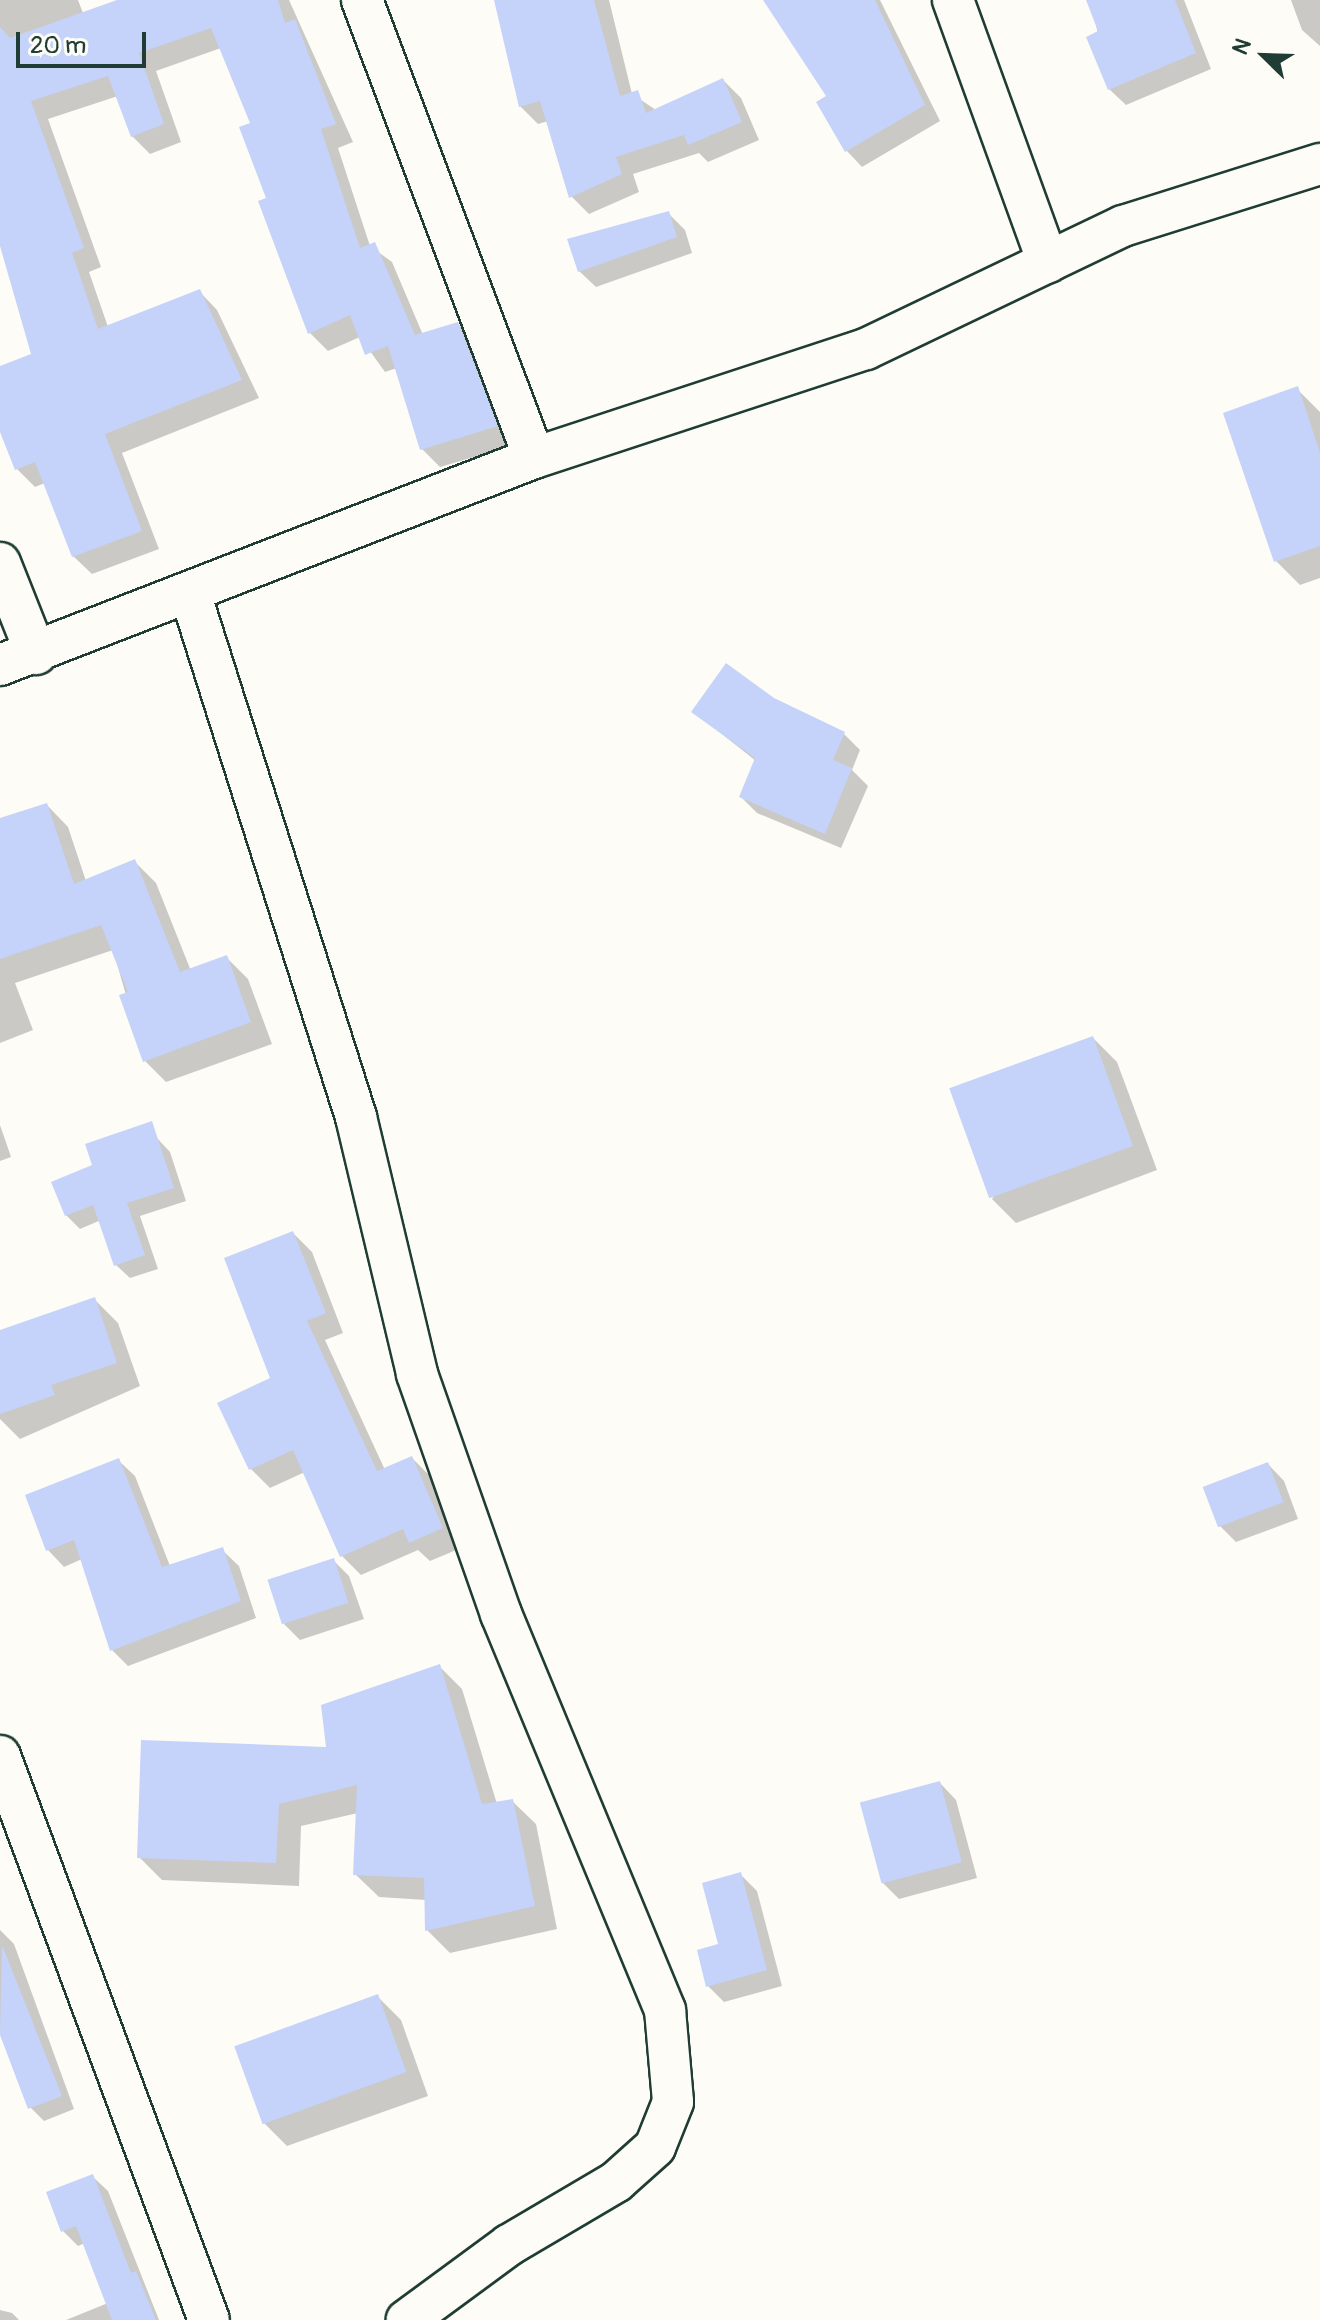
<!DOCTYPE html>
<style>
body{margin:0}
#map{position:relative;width:1320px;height:2320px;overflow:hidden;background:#fdfcf7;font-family:Pangolin,sans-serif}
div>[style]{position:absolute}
.shadow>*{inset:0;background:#0003}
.building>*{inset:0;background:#c5d3fa;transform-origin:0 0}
.roads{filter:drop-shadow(2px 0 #1f3d34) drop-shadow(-2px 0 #1f3d34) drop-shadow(0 2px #1f3d34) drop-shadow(0 -2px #1f3d34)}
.street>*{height:40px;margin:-20px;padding:0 20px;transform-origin:20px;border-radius:20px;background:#fdfcf7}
span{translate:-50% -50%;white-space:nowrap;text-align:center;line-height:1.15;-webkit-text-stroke:8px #fdfcf7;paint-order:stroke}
.north{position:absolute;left:1224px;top:16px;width:80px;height:80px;-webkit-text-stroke:6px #fdfcf7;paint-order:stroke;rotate:293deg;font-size:22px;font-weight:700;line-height:32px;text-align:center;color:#1f3d34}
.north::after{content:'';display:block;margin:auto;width:28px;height:36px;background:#1f3d34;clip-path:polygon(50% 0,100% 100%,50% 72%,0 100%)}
.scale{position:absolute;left:16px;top:32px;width:130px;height:36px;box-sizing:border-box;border:4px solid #1f3d34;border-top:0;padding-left:10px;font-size:24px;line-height:28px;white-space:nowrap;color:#1f3d34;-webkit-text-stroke:6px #fdfcf7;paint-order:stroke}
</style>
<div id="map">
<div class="shadow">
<i style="clip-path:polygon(0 0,78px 0,83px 13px,122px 0,289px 0,353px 142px,338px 148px,370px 246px,392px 262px,423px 335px,458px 324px,476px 342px,514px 445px,440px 467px,422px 449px,397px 368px,385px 372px,360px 337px,328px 351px,310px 333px,253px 124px,221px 48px,156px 71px,181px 142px,150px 154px,132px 136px,118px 96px,48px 119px,101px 267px,89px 272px,108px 327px,199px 291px,217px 310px,259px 398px,122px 453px,159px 549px,92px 574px,73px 556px,45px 483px,35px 487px,17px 469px,0 429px,0 369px,33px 356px,0 236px)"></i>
<i style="clip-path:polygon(496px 0,609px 0,632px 94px,656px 110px,723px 80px,741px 98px,759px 140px,708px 162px,699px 153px,633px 174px,639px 192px,589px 214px,571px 196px,548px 121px,538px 124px,520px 106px)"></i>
<i style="clip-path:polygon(769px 0,880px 0,940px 121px,862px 167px,846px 150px,829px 97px)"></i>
<i style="clip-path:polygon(1091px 0,1184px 0,1211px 69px,1126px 105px,1109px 89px)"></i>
<i style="clip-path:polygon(1291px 0,1320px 0,1320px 46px,1302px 30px)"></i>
<i style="clip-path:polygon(669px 214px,685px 230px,692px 253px,596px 287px,579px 271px)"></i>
<i style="clip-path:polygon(1297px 389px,1320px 412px,1320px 578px,1300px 585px,1276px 561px)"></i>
<i style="clip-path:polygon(773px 699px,844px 734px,860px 750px,852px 770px,868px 786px,841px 848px,757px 813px,741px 797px,756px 761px,694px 712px)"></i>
<i style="clip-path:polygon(47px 805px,68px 827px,86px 881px,135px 862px,156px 883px,191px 971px,226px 957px,248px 979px,272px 1044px,166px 1082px,145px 1061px,113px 950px,15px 983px,33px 1030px,0 1043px,0 821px)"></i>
<i style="clip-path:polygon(1093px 1038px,1117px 1062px,1157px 1170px,1016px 1223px,992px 1199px)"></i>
<i style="clip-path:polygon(0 1125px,11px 1157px,0 1161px)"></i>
<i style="clip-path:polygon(157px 1138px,170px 1152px,186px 1201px,140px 1216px,158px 1269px,130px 1278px,116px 1265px,101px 1220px,80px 1229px,66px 1215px)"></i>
<i style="clip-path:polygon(293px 1233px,312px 1252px,343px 1333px,325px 1340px,385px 1470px,412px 1458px,431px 1477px,461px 1548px,430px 1561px,418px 1550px,361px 1575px,342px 1556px,305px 1472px,270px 1488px,251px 1469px,220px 1404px,272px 1379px)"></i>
<i style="clip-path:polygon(94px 1299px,118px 1323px,140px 1386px,20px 1439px,0 1419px,0 1332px)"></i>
<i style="clip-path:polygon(118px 1460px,135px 1476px,170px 1566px,222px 1550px,239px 1566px,256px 1618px,128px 1666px,112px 1650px,82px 1559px,64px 1567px,48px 1550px,27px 1496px)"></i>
<i style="clip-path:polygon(1268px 1464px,1284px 1481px,1298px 1519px,1236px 1542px,1220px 1526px)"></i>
<i style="clip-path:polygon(333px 1560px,349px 1576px,364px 1619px,300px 1640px,284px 1624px)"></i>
<i style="clip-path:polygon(439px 1666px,462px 1689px,497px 1804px,512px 1801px,536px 1824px,557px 1929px,450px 1953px,427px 1930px,426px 1900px,379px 1897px,355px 1874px,358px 1813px,301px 1826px,299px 1886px,162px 1880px,139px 1857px,328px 1749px)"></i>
<i style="clip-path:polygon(940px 1783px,956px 1800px,977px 1878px,899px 1899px,883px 1883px)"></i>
<i style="clip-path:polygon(741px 1875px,757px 1891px,782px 1986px,724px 2002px,708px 1986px)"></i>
<i style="clip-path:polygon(0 1930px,14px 1944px,74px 2109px,44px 2121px,30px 2107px,0 2029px)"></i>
<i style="clip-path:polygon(377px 1996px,401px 2020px,428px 2096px,287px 2146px,263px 2122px)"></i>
<i style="clip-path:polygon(92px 2176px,108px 2191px,159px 2320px,66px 2320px,108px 2303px,85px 2243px,78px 2246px,63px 2231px)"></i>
<i style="clip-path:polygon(0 2310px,12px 2313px,19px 2320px,0 2320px)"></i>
</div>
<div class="building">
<i style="clip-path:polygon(117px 0,278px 0,285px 23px,295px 19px,336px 124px,321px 129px,360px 248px,375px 242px,415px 335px,458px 322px,498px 426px,420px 450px,388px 346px,365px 355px,350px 315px,308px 334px,258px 201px,266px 198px,239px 127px,250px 123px,211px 28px,139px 53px,164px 124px,131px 137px,108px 76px,31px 101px,84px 248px,72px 253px,98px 329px,200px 289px,242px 380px,105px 434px,142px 531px,72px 557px,35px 462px,15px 470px,0 432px,0 366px,31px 354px,0 246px,0 27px,10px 38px)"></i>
<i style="clip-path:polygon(494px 0,594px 0,620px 96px,638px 90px,646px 113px,723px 78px,742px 122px,688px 145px,684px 135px,616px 157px,622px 174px,569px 198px,540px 101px,519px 107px)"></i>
<i style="clip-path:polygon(763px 0,875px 0,925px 105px,845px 152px,816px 102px,826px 96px)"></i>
<i style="clip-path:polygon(1086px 0,1175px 0,1196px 53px,1108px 90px,1086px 37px,1098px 31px)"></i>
<i style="clip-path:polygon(669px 211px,677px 237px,578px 272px,567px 239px)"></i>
<i style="clip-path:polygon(1298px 386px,1320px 453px,1320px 546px,1274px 562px,1223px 413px)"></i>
<i style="clip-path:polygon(726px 663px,774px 698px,845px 732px,833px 760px,852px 768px,825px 834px,739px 797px,755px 758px,691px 712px)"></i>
<i style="clip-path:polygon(47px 803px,74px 884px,135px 859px,180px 972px,227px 955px,251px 1022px,143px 1062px,119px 995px,128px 992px,101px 925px,0 959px,0 818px)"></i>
<i style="left:1093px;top:1036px;width:117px;height:153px;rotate:70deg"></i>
<i style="clip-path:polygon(152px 1121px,174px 1188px,127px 1203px,145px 1255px,114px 1266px,93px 1205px,65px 1216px,51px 1182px,92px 1165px,85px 1144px)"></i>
<i style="clip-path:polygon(293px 1231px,326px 1313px,307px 1321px,377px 1471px,412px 1456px,443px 1528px,409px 1543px,403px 1529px,340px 1557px,293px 1450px,249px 1470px,217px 1403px,270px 1378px,224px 1258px)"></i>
<i style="clip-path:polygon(95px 1297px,117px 1363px,51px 1385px,55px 1395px,0 1414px,0 1330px)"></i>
<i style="clip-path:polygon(119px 1458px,162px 1567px,223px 1547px,241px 1601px,110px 1651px,74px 1540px,46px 1551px,25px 1495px)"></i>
<i style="left:1268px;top:1462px;width:43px;height:70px;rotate:69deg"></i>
<i style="left:334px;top:1558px;width:47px;height:70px;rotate:72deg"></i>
<i style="clip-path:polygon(440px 1664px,482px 1804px,513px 1799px,535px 1906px,425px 1931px,424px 1878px,353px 1875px,357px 1785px,279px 1804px,276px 1863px,137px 1858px,141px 1740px,326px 1747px,321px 1705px)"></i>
<i style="left:940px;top:1781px;width:84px;height:83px;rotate:75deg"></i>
<i style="clip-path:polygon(741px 1872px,767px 1970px,706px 1987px,697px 1950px,718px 1944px,702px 1883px)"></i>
<i style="clip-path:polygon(2px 1945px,62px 2096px,28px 2109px,0 2035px)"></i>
<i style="left:378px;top:1994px;width:83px;height:153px;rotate:70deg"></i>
<i style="clip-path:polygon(93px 2174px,131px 2273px,136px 2271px,156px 2320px,112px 2320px,76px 2226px,61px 2232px,46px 2192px)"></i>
</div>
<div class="roads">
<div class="street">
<i style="left:362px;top:0;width:489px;rotate:69.4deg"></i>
<i style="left:953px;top:0;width:279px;rotate:70.1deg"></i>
<i style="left:0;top:563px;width:98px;rotate:68.4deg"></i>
<i style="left:190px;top:593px;width:550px;rotate:72.42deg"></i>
<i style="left:356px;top:1117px;width:264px;rotate:76.6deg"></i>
<i style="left:417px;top:1374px;width:254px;rotate:70.7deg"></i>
<i style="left:501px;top:1614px;width:429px;rotate:67.5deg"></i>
<i style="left:665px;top:2010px;width:92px;rotate:85deg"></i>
<i style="left:673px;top:2102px;width:48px;rotate:111.8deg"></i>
<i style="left:655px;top:2147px;width:52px;rotate:138.1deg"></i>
<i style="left:616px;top:2182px;width:124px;rotate:149.5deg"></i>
<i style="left:509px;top:2245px;width:127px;rotate:143.7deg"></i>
<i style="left:0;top:665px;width:573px;rotate:-21.19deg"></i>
<i style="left:534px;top:458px;width:349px;rotate:-18.2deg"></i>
<i style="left:866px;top:349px;width:285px;rotate:-25.6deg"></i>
<i style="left:1123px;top:226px;width:207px;rotate:-17.5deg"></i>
<i style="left:0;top:1756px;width:601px;rotate:69.67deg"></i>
</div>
</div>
<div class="north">N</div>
<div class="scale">20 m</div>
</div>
